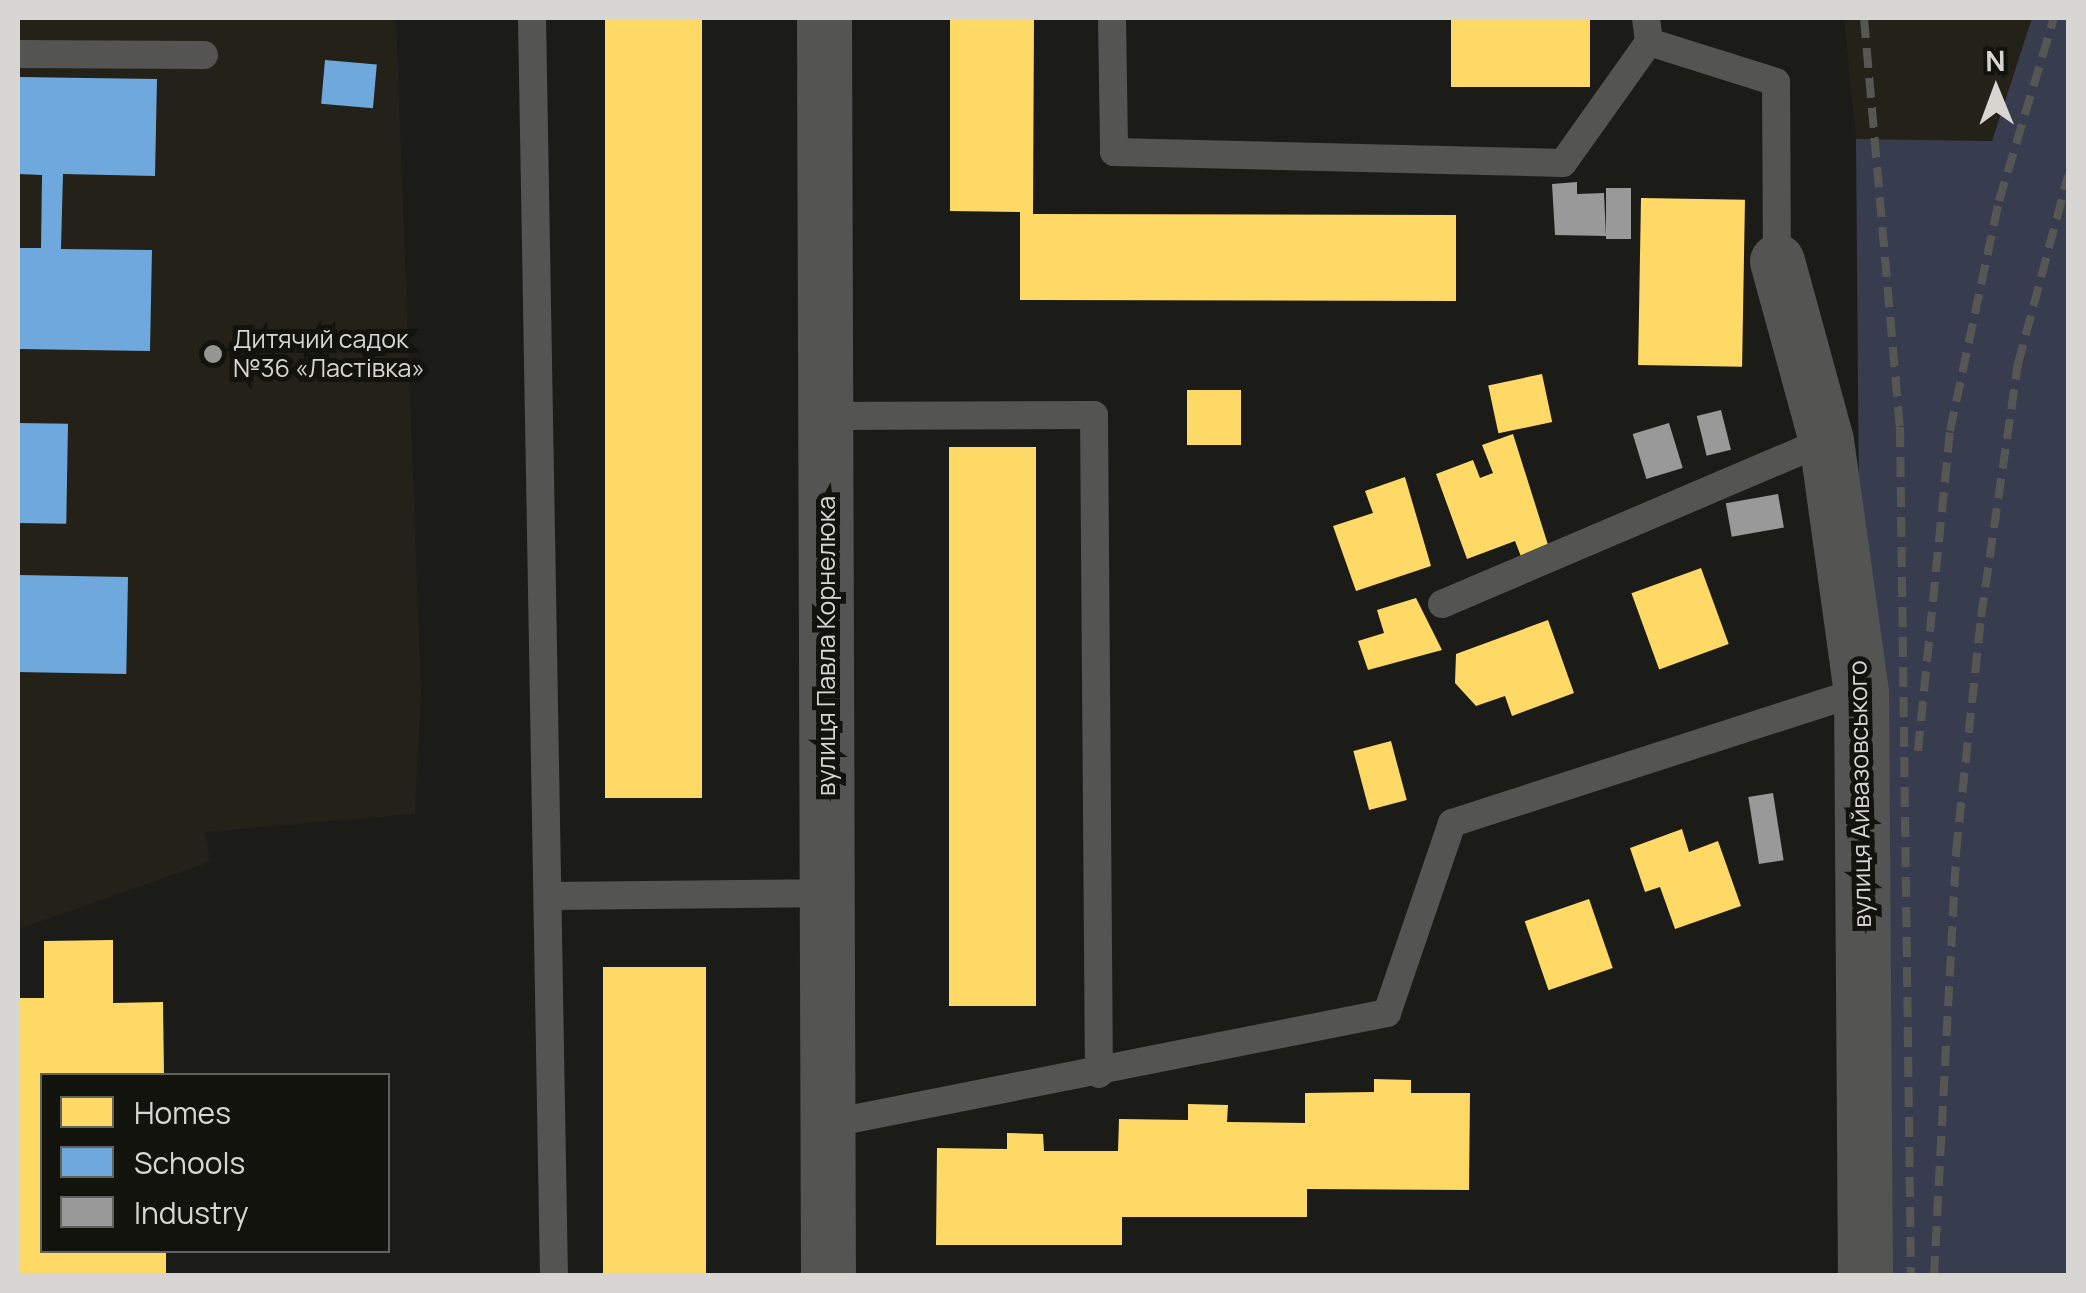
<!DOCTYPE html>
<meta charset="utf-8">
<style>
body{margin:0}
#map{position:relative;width:2086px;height:1293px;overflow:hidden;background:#1b1b18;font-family:Manrope,sans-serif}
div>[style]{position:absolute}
.built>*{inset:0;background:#232118}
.green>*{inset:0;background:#373d4f}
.homes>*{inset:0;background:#ffd966;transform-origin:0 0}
.schools>*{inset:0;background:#6fa8dc;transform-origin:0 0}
.industry>*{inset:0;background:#999;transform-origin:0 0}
.service>*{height:28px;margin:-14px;padding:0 14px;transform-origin:14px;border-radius:14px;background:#545453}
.minor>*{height:55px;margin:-27.5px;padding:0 27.5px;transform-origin:27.5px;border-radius:27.5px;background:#545453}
.rail>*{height:8px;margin-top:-4px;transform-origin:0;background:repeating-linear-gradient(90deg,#565654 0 20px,transparent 0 30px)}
.dots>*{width:28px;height:28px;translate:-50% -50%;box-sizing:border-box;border:5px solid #13130e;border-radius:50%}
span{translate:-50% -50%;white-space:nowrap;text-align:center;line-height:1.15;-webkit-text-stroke:10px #13130e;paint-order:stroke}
.poi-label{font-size:25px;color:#d7d6d3}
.left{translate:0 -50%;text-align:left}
.street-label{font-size:25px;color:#d7d6d3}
.frame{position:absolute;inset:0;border:20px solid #d7d6d3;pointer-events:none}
.legend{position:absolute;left:40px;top:1073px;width:350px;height:180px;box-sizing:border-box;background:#13130e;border:2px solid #61615d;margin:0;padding:12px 18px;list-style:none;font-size:30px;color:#d7d6d3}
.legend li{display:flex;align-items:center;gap:20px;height:50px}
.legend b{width:50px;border:2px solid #61615d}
.north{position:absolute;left:1946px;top:40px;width:100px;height:100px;-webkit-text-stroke:8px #13130e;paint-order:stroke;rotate:359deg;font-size:28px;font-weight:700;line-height:40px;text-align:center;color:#d7d6d3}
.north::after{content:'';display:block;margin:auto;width:35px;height:45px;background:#d7d6d3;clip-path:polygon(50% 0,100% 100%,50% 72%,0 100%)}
</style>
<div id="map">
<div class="built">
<i style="clip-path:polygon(18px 18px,396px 18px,421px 691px,415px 814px,205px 832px,210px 862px,18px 929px)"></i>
<i style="clip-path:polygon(1844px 18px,2032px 18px,1992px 141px,1856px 139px)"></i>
</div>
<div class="green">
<i style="clip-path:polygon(2032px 18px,2068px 18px,2068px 1275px,1865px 1275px,1856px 139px,1992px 141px)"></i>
</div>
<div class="homes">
<i style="left:605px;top:18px;width:97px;height:780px"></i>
<i style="clip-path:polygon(950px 18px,1034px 18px,1033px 214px,1456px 215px,1456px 301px,1020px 300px,1020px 212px,950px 211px)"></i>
<i style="left:1451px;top:18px;width:139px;height:69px"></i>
<i style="left:1641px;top:198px;width:104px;height:167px;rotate:1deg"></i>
<i style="left:1542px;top:374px;width:49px;height:55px;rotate:78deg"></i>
<i style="left:1241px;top:390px;width:55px;height:54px;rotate:90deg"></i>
<i style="clip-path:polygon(1513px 434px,1549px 548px,1522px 559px,1515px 541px,1467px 559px,1436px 474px,1473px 460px,1480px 478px,1493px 473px,1482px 445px)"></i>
<i style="left:949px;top:447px;width:87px;height:559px"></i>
<i style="clip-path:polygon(1405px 477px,1431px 566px,1356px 591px,1333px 526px,1373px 513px,1365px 491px)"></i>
<i style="left:1701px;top:568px;width:81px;height:74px;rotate:70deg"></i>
<i style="clip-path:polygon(1416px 598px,1442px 650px,1368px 670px,1358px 641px,1384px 633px,1377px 610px)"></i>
<i style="clip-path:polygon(1548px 620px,1574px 693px,1512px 716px,1505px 696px,1476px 706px,1455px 683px,1456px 654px)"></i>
<i style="left:1391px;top:741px;width:61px;height:39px;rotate:75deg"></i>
<i style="clip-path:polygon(1682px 829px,1689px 852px,1718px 841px,1741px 906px,1675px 929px,1660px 887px,1645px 892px,1630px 848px)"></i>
<i style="left:1589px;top:899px;width:73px;height:68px;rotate:71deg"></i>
<i style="clip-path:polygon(113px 940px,113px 1003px,163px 1002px,164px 1076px,42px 1076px,42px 1250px,166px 1250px,166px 1276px,18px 1276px,18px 998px,44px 998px,44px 941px)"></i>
<i style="left:603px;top:967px;width:103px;height:309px"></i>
<i style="clip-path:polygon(1374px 1079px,1411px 1080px,1411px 1093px,1470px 1093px,1469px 1190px,1307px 1189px,1307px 1217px,1122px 1217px,1122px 1245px,936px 1245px,937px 1148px,1007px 1149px,1007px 1133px,1043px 1134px,1044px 1151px,1118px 1151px,1119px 1119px,1188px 1120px,1188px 1104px,1228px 1105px,1227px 1122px,1305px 1123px,1305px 1093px,1374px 1092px)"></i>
</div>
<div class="schools">
<i style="left:325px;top:60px;width:52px;height:44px;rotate:5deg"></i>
<i style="clip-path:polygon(18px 77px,157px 79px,155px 176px,63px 174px,61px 249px,152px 250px,150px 351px,18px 349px,18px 248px,41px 248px,42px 175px,18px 174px)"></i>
<i style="left:18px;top:423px;width:50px;height:100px;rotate:1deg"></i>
<i style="left:18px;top:575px;width:110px;height:97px;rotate:1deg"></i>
</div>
<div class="industry">
<i style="clip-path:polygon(1577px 182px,1577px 194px,1604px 193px,1606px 236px,1555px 235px,1552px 184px)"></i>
<i style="left:1606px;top:188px;width:25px;height:51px"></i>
<i style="left:1721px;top:410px;width:41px;height:25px;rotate:76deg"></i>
<i style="left:1669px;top:423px;width:47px;height:38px;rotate:73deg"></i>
<i style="left:1778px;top:494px;width:34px;height:53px;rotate:80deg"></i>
<i style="left:1773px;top:793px;width:68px;height:25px;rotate:81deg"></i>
</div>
<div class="service">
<i style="left:532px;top:18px;width:1258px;rotate:89deg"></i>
<i style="left:1112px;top:18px;width:134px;rotate:89.1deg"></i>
<i style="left:1114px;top:152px;width:449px;rotate:1.4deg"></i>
<i style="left:1563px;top:163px;width:148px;rotate:-54.6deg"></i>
<i style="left:1646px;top:18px;width:24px;rotate:83deg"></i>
<i style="left:1649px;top:42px;width:133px;rotate:17.5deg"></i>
<i style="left:1776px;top:82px;width:179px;rotate:89.7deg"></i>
<i style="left:18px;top:54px;width:186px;rotate:0.3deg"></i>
<i style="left:826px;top:416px;width:268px;rotate:-0.2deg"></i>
<i style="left:1094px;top:415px;width:659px;rotate:89.57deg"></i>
<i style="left:1442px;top:604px;width:418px;rotate:-23.1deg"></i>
<i style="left:553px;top:896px;width:274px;rotate:-0.6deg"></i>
<i style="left:827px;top:1124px;width:571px;rotate:-11.21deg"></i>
<i style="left:1387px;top:1013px;width:201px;rotate:-71.1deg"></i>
<i style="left:1452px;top:823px;width:430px;rotate:-17.9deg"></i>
</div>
<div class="minor">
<i style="left:824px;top:18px;width:1258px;rotate:89.82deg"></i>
<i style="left:1777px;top:261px;width:186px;rotate:74.7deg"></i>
<i style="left:1826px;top:440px;width:253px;rotate:82.1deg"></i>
<i style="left:1861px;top:691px;width:585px;rotate:89.61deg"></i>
</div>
<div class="rail">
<i style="left:1864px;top:18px;width:411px;rotate:85deg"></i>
<i style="left:1900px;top:427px;width:849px;rotate:89.26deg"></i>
<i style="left:1918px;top:751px;width:322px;rotate:-84.3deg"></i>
<i style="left:1950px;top:431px;width:235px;rotate:-78deg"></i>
<i style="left:1999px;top:201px;width:191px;rotate:-73.3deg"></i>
<i style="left:1934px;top:1276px;width:425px;rotate:-87deg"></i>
<i style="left:1956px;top:852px;width:236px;rotate:-83.9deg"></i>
<i style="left:1981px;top:617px;width:256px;rotate:-81.7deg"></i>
<i style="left:2018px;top:364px;width:195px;rotate:-75.1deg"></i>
</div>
<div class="dots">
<i style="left:213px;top:354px;background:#959592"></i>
</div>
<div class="poi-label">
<span class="left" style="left:233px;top:354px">Дитячий садок<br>№36 «Ластівка»</span>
</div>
<div class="street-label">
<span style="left:826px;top:646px;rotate:-90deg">вулиця Павла Корнелюка</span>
<span style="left:1860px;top:794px;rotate:-91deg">вулиця Айвазовського</span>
</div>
<div class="frame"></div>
<ul class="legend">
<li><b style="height:28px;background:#ffd966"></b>Homes</li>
<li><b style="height:28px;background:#6fa8dc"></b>Schools</li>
<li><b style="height:28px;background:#999"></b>Industry</li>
</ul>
<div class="north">N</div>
</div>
